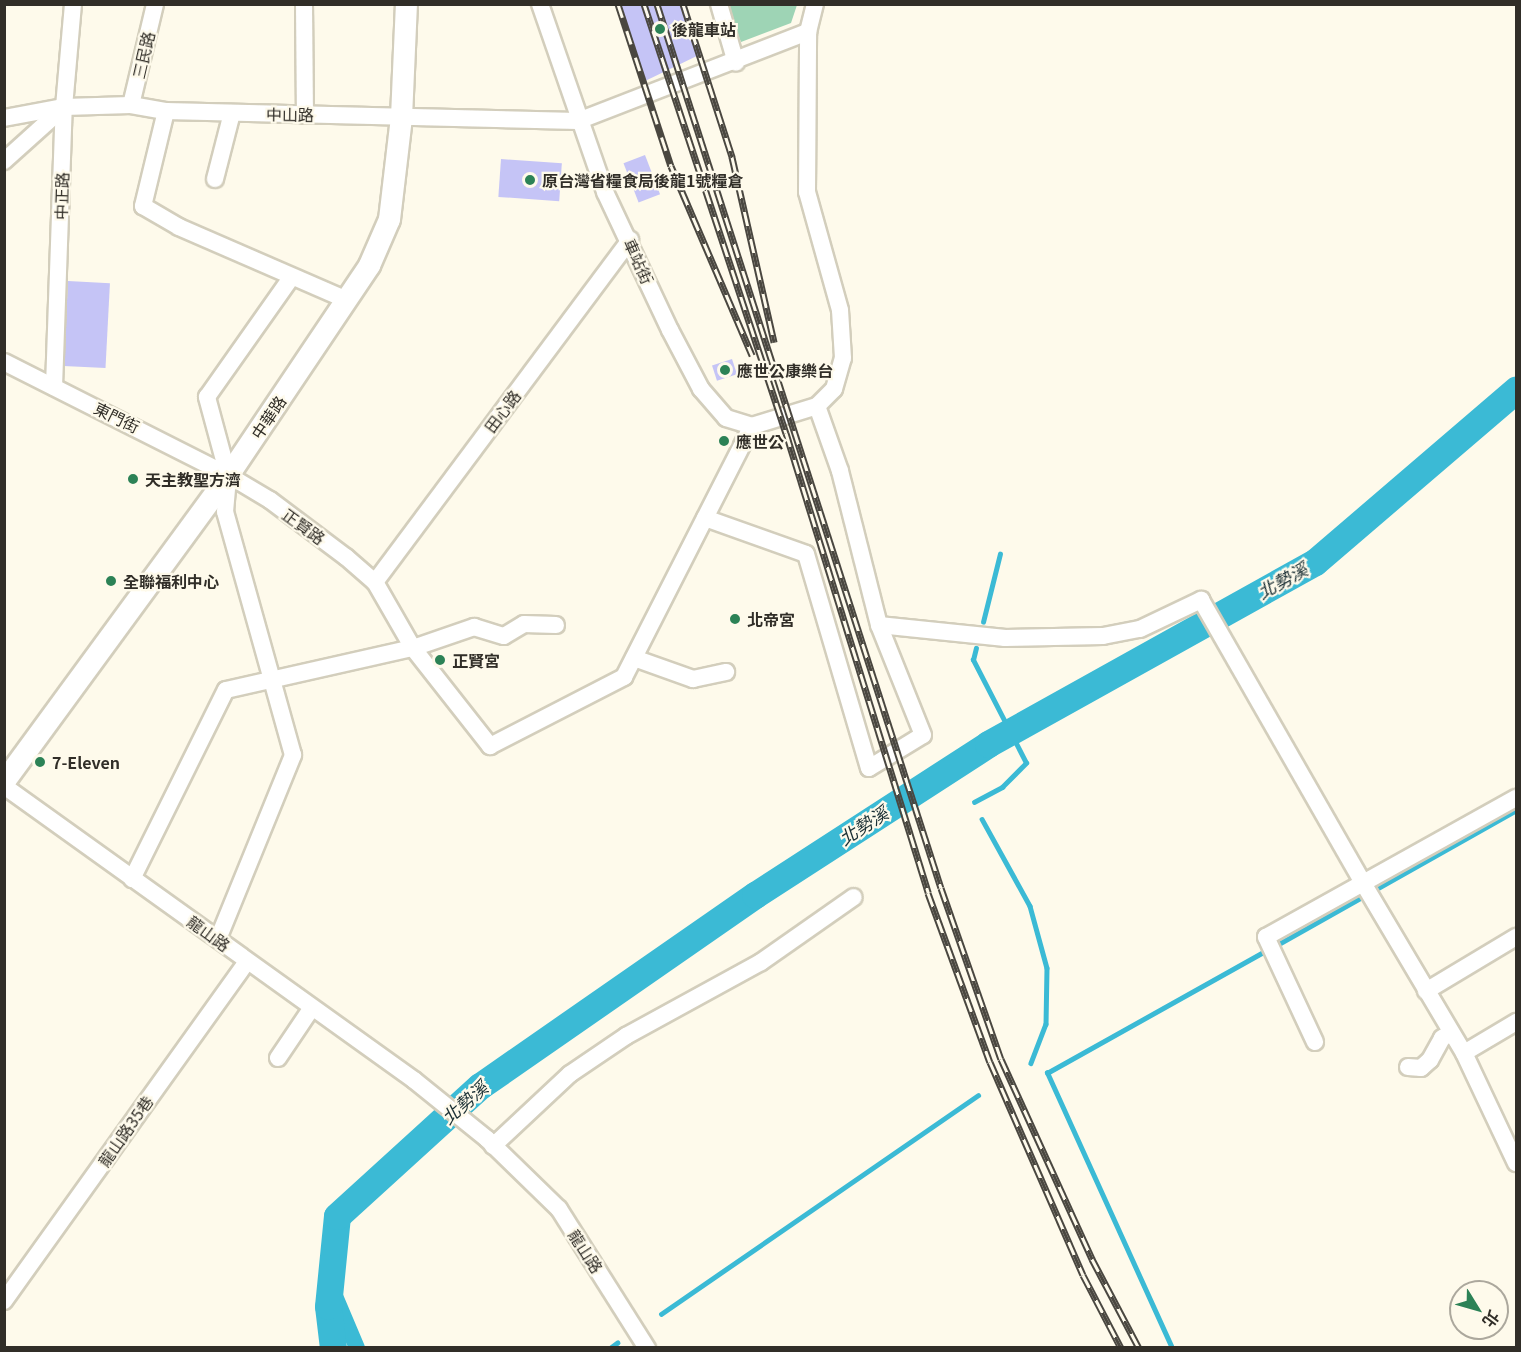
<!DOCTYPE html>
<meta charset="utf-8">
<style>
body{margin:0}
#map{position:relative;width:1521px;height:1352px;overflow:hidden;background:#fefaeb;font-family:Georgia,"Noto Sans TC",serif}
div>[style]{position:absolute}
.green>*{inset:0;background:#9ed4b5}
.stream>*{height:4.5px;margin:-2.25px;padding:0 2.25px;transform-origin:2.25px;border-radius:2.25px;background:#3bbad5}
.canal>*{height:16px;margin:-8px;padding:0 8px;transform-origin:8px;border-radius:8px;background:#3bbad5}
.river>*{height:27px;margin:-13.5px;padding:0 13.5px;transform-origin:13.5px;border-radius:13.5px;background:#3bbad5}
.building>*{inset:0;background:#c5c4f6;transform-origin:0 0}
.roads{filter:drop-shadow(2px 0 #d3cebc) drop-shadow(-2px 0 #d3cebc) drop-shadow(0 2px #d3cebc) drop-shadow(0 -2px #d3cebc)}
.minor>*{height:16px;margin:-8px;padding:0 8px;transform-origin:8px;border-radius:8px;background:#fff}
.major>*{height:21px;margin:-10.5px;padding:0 10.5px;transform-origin:10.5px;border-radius:10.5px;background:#fff}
.rail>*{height:7px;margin-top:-3.5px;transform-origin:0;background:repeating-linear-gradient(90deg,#fefaeb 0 14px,#4a4740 0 28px);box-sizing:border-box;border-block:2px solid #4a4740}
.dots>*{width:16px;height:16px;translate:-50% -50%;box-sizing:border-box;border:3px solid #fefaeb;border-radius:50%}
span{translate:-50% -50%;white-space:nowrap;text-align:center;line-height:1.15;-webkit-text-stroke:4.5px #fefaeb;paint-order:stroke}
.poi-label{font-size:16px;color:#312e28;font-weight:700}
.left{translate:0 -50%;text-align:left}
.street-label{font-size:16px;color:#312e28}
.water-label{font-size:18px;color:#1a2f34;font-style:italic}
.frame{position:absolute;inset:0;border:6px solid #312e28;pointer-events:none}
.north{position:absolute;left:1449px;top:1280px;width:60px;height:60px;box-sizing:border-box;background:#fefaeb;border:2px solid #aca89d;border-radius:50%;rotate:127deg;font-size:16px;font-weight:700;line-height:24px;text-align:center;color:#312e28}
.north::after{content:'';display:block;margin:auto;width:21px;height:27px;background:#2c8256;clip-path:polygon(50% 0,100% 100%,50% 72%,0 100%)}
</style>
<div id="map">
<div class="green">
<i style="clip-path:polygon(726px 5px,797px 5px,791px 23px,741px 42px)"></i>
</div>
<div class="stream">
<i style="left:983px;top:622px;width:70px;rotate:-76deg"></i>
<i style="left:974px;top:802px;width:32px;rotate:-28deg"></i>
<i style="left:1002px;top:787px;width:34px;rotate:-45deg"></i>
<i style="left:1026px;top:763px;width:116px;rotate:-117.2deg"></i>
<i style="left:973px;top:660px;width:12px;rotate:-76deg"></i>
<i style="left:982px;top:819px;width:99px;rotate:61.1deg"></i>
<i style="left:1030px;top:906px;width:64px;rotate:74.7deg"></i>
<i style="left:1047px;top:968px;width:56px;rotate:91deg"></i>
<i style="left:1046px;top:1024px;width:42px;rotate:111deg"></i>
<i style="left:1275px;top:946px;width:277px;rotate:-29.4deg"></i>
<i style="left:661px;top:1314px;width:385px;rotate:-34.6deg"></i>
<i style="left:1171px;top:1346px;width:300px;rotate:-114.4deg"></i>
<i style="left:1047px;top:1073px;width:252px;rotate:-29.2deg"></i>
<i style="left:610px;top:1348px;width:9px;rotate:-36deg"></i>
</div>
<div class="canal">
<i style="left:330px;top:1284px;width:69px;rotate:67.1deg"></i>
</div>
<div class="river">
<i style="left:333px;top:1348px;width:42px;rotate:-96.8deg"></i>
<i style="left:328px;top:1306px;width:90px;rotate:-84.3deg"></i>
<i style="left:337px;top:1216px;width:193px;rotate:-42.3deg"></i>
<i style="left:480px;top:1086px;width:335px;rotate:-34.8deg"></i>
<i style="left:755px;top:895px;width:278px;rotate:-32.9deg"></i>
<i style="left:988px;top:744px;width:374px;rotate:-29.1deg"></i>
<i style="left:1315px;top:562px;width:265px;rotate:-40.6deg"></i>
</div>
<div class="building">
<i style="clip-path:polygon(619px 4px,685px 4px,701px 54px,643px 82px)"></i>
<i style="left:645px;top:155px;width:42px;height:23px;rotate:69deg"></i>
<i style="left:501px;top:159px;width:61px;height:38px;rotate:4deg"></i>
<i style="left:68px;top:281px;width:42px;height:85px;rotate:3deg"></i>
<i style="left:732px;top:359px;width:16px;height:21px;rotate:72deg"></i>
</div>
<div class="roads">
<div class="minor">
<i style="left:304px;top:4px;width:111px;rotate:89.5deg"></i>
<i style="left:540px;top:4px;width:199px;rotate:70.9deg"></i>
<i style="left:605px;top:192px;width:153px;rotate:64.8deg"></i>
<i style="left:670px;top:330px;width:67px;rotate:62.3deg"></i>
<i style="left:701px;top:389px;width:38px;rotate:49deg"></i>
<i style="left:726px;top:418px;width:27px;rotate:17deg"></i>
<i style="left:752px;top:426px;width:68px;rotate:-17.1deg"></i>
<i style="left:817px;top:406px;width:24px;rotate:-45deg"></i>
<i style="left:834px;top:389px;width:32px;rotate:-74deg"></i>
<i style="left:843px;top:358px;width:48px;rotate:-93.6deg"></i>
<i style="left:840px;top:310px;width:123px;rotate:-105.6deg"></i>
<i style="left:807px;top:192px;width:160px;rotate:-89.6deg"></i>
<i style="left:808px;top:32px;width:29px;rotate:-76deg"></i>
<i style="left:719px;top:4px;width:61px;rotate:73.9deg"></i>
<i style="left:131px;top:105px;width:104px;rotate:-76.6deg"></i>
<i style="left:166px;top:111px;width:98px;rotate:103.6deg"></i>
<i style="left:143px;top:206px;width:42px;rotate:30.3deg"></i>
<i style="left:179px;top:227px;width:183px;rotate:23.5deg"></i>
<i style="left:4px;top:118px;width:61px;rotate:-10.4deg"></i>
<i style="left:64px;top:107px;width:67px;rotate:-1.7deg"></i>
<i style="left:131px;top:105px;width:36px;rotate:10deg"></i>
<i style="left:166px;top:111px;width:412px;rotate:1.4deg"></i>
<i style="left:578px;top:121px;width:247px;rotate:-21.2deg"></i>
<i style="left:4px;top:161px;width:81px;rotate:-42deg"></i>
<i style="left:215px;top:179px;width:68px;rotate:-75.6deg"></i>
<i style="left:4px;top:362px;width:251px;rotate:26.8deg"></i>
<i style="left:228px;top:475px;width:49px;rotate:30.8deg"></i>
<i style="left:270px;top:500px;width:95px;rotate:36.9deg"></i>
<i style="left:346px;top:557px;width:38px;rotate:41deg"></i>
<i style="left:375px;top:582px;width:76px;rotate:60.1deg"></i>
<i style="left:413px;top:648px;width:125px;rotate:51.8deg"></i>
<i style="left:490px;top:746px;width:151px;rotate:-27.2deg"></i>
<i style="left:624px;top:677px;width:282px;rotate:-63deg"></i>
<i style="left:54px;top:387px;width:280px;rotate:-88deg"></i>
<i style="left:64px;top:107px;width:103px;rotate:-85deg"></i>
<i style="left:817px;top:406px;width:69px;rotate:70.5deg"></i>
<i style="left:840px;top:471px;width:159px;rotate:75.8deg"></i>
<i style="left:879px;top:625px;width:127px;rotate:5.9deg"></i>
<i style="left:1005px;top:638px;width:98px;rotate:-1.2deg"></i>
<i style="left:1103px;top:636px;width:38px;rotate:-11deg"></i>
<i style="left:1140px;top:629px;width:68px;rotate:-25.4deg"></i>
<i style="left:1201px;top:600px;width:326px;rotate:60.2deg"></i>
<i style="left:1363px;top:883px;width:175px;rotate:-29.1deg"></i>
<i style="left:705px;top:518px;width:107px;rotate:19.6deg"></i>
<i style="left:806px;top:554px;width:223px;rotate:73.6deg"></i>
<i style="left:869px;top:768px;width:63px;rotate:-31.4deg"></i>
<i style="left:923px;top:735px;width:118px;rotate:-111.8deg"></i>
<i style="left:375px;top:582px;width:427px;rotate:-53.3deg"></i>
<i style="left:634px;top:658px;width:63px;rotate:19.6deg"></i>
<i style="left:693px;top:679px;width:34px;rotate:-12deg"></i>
<i style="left:4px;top:786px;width:505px;rotate:35.64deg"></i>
<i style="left:414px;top:1080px;width:94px;rotate:38.9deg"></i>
<i style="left:487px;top:1139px;width:100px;rotate:44.2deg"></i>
<i style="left:559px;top:1209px;width:165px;rotate:57.7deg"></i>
<i style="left:132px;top:879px;width:211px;rotate:-63.6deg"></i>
<i style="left:226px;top:690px;width:192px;rotate:-12.7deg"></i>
<i style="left:413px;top:648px;width:65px;rotate:-19deg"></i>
<i style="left:474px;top:627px;width:31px;rotate:17deg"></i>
<i style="left:504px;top:636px;width:23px;rotate:-31deg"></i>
<i style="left:524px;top:624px;width:32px;rotate:2deg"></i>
<i style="left:218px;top:939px;width:199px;rotate:-67.8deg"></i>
<i style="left:293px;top:755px;width:252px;rotate:-105.6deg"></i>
<i style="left:225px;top:512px;width:37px;rotate:-85deg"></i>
<i style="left:228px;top:475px;width:81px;rotate:-105.1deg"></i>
<i style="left:207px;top:397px;width:146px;rotate:-54.8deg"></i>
<i style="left:1426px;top:991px;width:105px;rotate:-31deg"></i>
<i style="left:1315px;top:1042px;width:116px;rotate:-115deg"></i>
<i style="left:1266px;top:937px;width:111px;rotate:-29.1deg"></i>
<i style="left:1363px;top:883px;width:198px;rotate:59.3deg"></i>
<i style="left:1464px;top:1053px;width:122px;rotate:64.7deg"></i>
<i style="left:1464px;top:1053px;width:61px;rotate:-30.8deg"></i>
<i style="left:278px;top:1058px;width:59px;rotate:-56deg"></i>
<i style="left:1408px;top:1067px;width:13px;rotate:4deg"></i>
<i style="left:1421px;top:1068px;width:12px;rotate:-42deg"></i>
<i style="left:1430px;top:1060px;width:25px;rotate:-61deg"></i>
<i style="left:1442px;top:1038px;width:10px;rotate:-29deg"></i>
<i style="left:493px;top:1146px;width:105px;rotate:-43.1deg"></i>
<i style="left:570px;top:1074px;width:68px;rotate:-34.2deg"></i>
<i style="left:626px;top:1036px;width:154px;rotate:-28.7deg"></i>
<i style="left:761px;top:962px;width:113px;rotate:-35deg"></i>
<i style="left:4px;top:1301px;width:417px;rotate:-54.4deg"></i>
</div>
<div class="major">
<i style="left:4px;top:781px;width:379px;rotate:-53.8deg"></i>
<i style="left:228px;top:475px;width:253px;rotate:-56.1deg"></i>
<i style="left:369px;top:265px;width:50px;rotate:-66.5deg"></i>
<i style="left:389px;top:219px;width:103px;rotate:-83.3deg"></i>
<i style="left:401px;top:117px;width:113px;rotate:-87.5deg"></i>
</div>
</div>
<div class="rail">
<i style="left:618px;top:4px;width:170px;rotate:71.9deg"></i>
<i style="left:671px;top:166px;width:206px;rotate:66.8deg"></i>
<i style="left:644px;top:4px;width:452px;rotate:71.7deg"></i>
<i style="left:786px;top:433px;width:481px;rotate:72.8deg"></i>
<i style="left:928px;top:893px;width:180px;rotate:69.9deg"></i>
<i style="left:990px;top:1062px;width:232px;rotate:66.4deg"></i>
<i style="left:1083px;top:1275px;width:82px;rotate:62.5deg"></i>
<i style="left:657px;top:4px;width:928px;rotate:72.19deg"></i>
<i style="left:941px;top:888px;width:181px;rotate:70.7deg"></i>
<i style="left:1001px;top:1059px;width:220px;rotate:65.5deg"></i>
<i style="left:1092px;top:1259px;width:101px;rotate:62.2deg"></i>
<i style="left:683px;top:4px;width:161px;rotate:72.2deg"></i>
<i style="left:732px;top:157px;width:190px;rotate:77.2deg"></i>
</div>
<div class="dots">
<i style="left:660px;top:29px;background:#2c8256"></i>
<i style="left:530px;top:180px;background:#2c8256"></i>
<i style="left:725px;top:370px;background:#2c8256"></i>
<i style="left:724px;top:441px;background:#2c8256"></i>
<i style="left:133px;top:479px;background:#2c8256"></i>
<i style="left:111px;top:581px;background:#2c8256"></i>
<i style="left:735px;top:619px;background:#2c8256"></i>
<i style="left:440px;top:660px;background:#2c8256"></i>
<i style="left:40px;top:762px;background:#2c8256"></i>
</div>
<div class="poi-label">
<span class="left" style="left:672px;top:29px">後龍車站</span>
<span class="left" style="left:542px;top:180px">原台灣省糧食局後龍1號糧倉</span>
<span class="left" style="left:737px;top:370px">應世公康樂台</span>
<span class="left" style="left:736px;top:441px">應世公</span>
<span class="left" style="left:145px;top:479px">天主教聖方濟</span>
<span class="left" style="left:123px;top:581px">全聯福利中心</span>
<span class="left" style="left:747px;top:619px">北帝宮</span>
<span class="left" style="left:452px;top:660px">正賢宮</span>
<span class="left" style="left:52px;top:762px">7-Eleven</span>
</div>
<div class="street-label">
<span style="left:143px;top:55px;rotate:-77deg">三民路</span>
<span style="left:290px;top:114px;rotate:1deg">中山路</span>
<span style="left:61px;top:196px;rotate:-88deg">中正路</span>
<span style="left:639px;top:261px;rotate:66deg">車站街</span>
<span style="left:502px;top:411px;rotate:-53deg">田心路</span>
<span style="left:117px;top:417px;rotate:26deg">東門街</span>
<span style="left:268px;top:417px;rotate:-56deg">中華路</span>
<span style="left:304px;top:526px;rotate:36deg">正賢路</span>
<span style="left:209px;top:933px;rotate:36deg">龍山路</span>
<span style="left:125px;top:1131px;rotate:-55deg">龍山路35巷</span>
<span style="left:586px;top:1251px;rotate:57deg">龍山路</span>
</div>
<div class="water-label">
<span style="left:1282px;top:580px;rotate:-29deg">北勢溪</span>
<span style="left:863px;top:825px;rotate:-33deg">北勢溪</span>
<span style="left:464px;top:1102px;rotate:-41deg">北勢溪</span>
</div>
<div class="frame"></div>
<div class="north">北</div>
</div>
